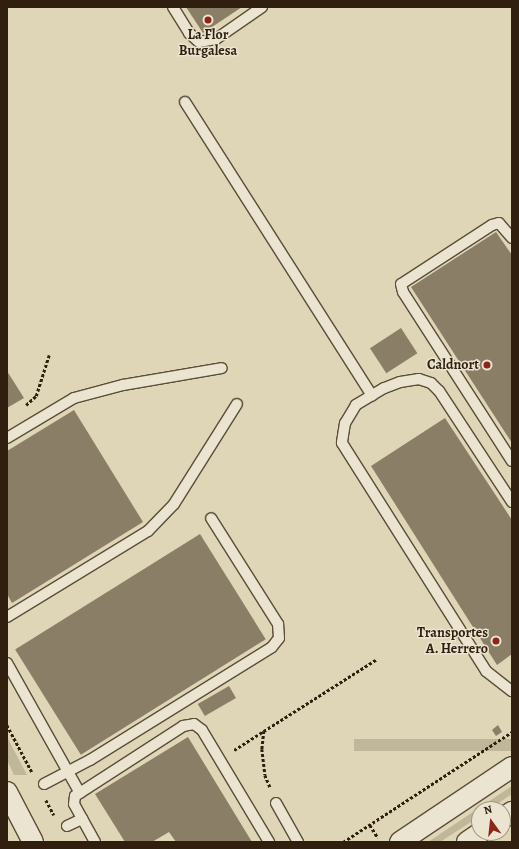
<!DOCTYPE html>
<style>
body{margin:0}
#map{position:relative;width:519px;height:849px;overflow:hidden;background:#ded6b7;font-family:Alegreya,serif}
div>[style]{position:absolute}
.green>*{inset:0;background:#c0b79a;transform-origin:0 0}
.building>*{inset:0;background:#8a7e66;transform-origin:0 0}
.path>*{height:2.5px;margin-top:-1.25px;transform-origin:0;background:repeating-linear-gradient(90deg,#301e0e 0 3px,transparent 0 5px)}
.roads{filter:drop-shadow(1px 0 #5c4c38) drop-shadow(-1px 0 #5c4c38) drop-shadow(0 1px #5c4c38) drop-shadow(0 -1px #5c4c38)}
.service>*{height:10px;margin:-5px;padding:0 5px;transform-origin:5px;border-radius:5px;background:#eae4d0}
.minor>*{height:20px;margin:-10px;padding:0 10px;transform-origin:10px;border-radius:10px;background:#eae4d0}
.dots>*{width:11px;height:11px;translate:-50% -50%;box-sizing:border-box;border:2px solid #eae4d0;border-radius:50%}
span{translate:-50% -50%;white-space:nowrap;text-align:center;line-height:1.15;-webkit-text-stroke:3px #eae4d0;paint-order:stroke}
.poi-label{font-size:14px;color:#301e0e;font-weight:700}
.right{translate:-100% -50%;text-align:right}
.frame{position:absolute;inset:0;border:8px solid #301e0e;pointer-events:none}
.north{position:absolute;left:471px;top:801px;width:40px;height:40px;box-sizing:border-box;background:#eae4d0;border:1px solid #a09582;border-radius:50%;rotate:345deg;font-size:11px;font-weight:700;line-height:16px;text-align:center;color:#301e0e}
.north::after{content:'';display:block;margin:auto;width:14px;height:18px;background:#8f2418;clip-path:polygon(50% 0,100% 100%,50% 72%,0 100%)}
</style>
<div id="map">
<div class="green">
<i style="clip-path:polygon(7px 737px,27px 775px,14px 775px,7px 760px)"></i>
<i style="left:512px;top:739px;width:12px;height:158px;rotate:90deg"></i>
<i style="clip-path:polygon(512px 786px,512px 794px,490px 809px,479px 809px,479px 816px,474px 820px,440px 842px,428px 842px)"></i>
</div>
<div class="building">
<i style="clip-path:polygon(186px 7px,242px 7px,203px 33px)"></i>
<i style="clip-path:polygon(496px 232px,512px 255px,512px 443px,411px 287px)"></i>
<i style="left:401px;top:328px;width:30px;height:37px;rotate:57deg"></i>
<i style="clip-path:polygon(7px 371px,24px 398px,7px 408px)"></i>
<i style="clip-path:polygon(74px 410px,143px 522px,12px 603px,7px 594px,7px 451px)"></i>
<i style="clip-path:polygon(445px 418px,512px 520px,512px 654px,497px 665px,371px 466px)"></i>
<i style="left:200px;top:534px;width:124px;height:218px;rotate:58deg"></i>
<i style="left:229px;top:686px;width:14px;height:36px;rotate:60deg"></i>
<i style="clip-path:polygon(498px 725px,502px 732px,496px 736px,492px 730px)"></i>
<i style="clip-path:polygon(188px 737px,252px 842px,176px 842px,169px 832px,152px 842px,125px 842px,95px 794px)"></i>
</div>
<div class="path">
<i style="left:26px;top:405px;width:13px;rotate:-42deg"></i>
<i style="left:36px;top:396px;width:43px;rotate:-72.4deg"></i>
<i style="left:7px;top:725px;width:53px;rotate:62deg"></i>
<i style="left:264px;top:731px;width:18px;rotate:96deg"></i>
<i style="left:262px;top:749px;width:26px;rotate:83deg"></i>
<i style="left:265px;top:775px;width:13px;rotate:67deg"></i>
<i style="left:234px;top:750px;width:169px;rotate:-32.5deg"></i>
<i style="left:46px;top:800px;width:17px;rotate:62deg"></i>
<i style="left:370px;top:825px;width:15px;rotate:58deg"></i>
<i style="left:343px;top:842px;width:202px;rotate:-33.1deg"></i>
</div>
<div class="roads">
<div class="service">
<i style="left:173px;top:7px;width:31px;rotate:58deg"></i>
<i style="left:189px;top:33px;width:13px;rotate:42deg"></i>
<i style="left:199px;top:42px;width:17px;rotate:-10deg"></i>
<i style="left:216px;top:39px;width:56px;rotate:-34.8deg"></i>
<i style="left:185px;top:102px;width:348px;rotate:57.5deg"></i>
<i style="left:512px;top:238px;width:20px;rotate:-131deg"></i>
<i style="left:499px;top:223px;width:7px;rotate:164deg"></i>
<i style="left:492px;top:225px;width:108px;rotate:147deg"></i>
<i style="left:401px;top:284px;width:8px;rotate:76deg"></i>
<i style="left:403px;top:292px;width:201px;rotate:57.2deg"></i>
<i style="left:7px;top:438px;width:78px;rotate:-30.8deg"></i>
<i style="left:74px;top:398px;width:51px;rotate:-14.9deg"></i>
<i style="left:123px;top:385px;width:100px;rotate:-9.7deg"></i>
<i style="left:512px;top:502px;width:133px;rotate:-123.3deg"></i>
<i style="left:439px;top:391px;width:11px;rotate:-135deg"></i>
<i style="left:431px;top:383px;width:13px;rotate:-162deg"></i>
<i style="left:419px;top:379px;width:19px;rotate:171deg"></i>
<i style="left:400px;top:382px;width:17px;rotate:159deg"></i>
<i style="left:384px;top:388px;width:33px;rotate:149deg"></i>
<i style="left:356px;top:405px;width:21px;rotate:121deg"></i>
<i style="left:345px;top:423px;width:20px;rotate:99deg"></i>
<i style="left:342px;top:443px;width:270px;rotate:57.7deg"></i>
<i style="left:486px;top:671px;width:33px;rotate:38deg"></i>
<i style="left:7px;top:617px;width:165px;rotate:-31.4deg"></i>
<i style="left:148px;top:531px;width:37px;rotate:-46deg"></i>
<i style="left:174px;top:504px;width:118px;rotate:-57.8deg"></i>
<i style="left:7px;top:663px;width:149px;rotate:60.7deg"></i>
<i style="left:44px;top:784px;width:52px;rotate:-27.6deg"></i>
<i style="left:90px;top:760px;width:214px;rotate:-31.8deg"></i>
<i style="left:272px;top:647px;width:11px;rotate:-52deg"></i>
<i style="left:279px;top:638px;width:14px;rotate:-94deg"></i>
<i style="left:278px;top:624px;width:125px;rotate:-122.3deg"></i>
<i style="left:276px;top:803px;width:45px;rotate:60.6deg"></i>
<i style="left:67px;top:826px;width:17px;rotate:-25deg"></i>
<i style="left:95px;top:842px;width:43px;rotate:-118.9deg"></i>
<i style="left:74px;top:804px;width:8px;rotate:-83deg"></i>
<i style="left:75px;top:796px;width:129px;rotate:-32.9deg"></i>
<i style="left:183px;top:726px;width:11px;rotate:-10deg"></i>
<i style="left:194px;top:724px;width:10px;rotate:37deg"></i>
<i style="left:202px;top:730px;width:131px;rotate:59.1deg"></i>
</div>
<div class="minor">
<i style="left:7px;top:792px;width:56px;rotate:62.5deg"></i>
<i style="left:503px;top:818px;width:11px;rotate:-34deg"></i>
<i style="left:400px;top:842px;width:135px;rotate:-33.8deg"></i>
<i style="left:467px;top:842px;width:16px;rotate:-35deg"></i>
</div>
</div>
<div class="dots">
<i style="left:208px;top:20px;background:#8f2418"></i>
<i style="left:487px;top:365px;background:#8f2418"></i>
<i style="left:496px;top:641px;background:#8f2418"></i>
</div>
<div class="poi-label">
<span style="left:208px;top:43px">La Flor<br>Burgalesa</span>
<span class="right" style="left:479px;top:365px">Caldnort</span>
<span class="right" style="left:488px;top:641px">Transportes<br>A. Herrero</span>
</div>
<div class="frame"></div>
<div class="north">N</div>
</div>
